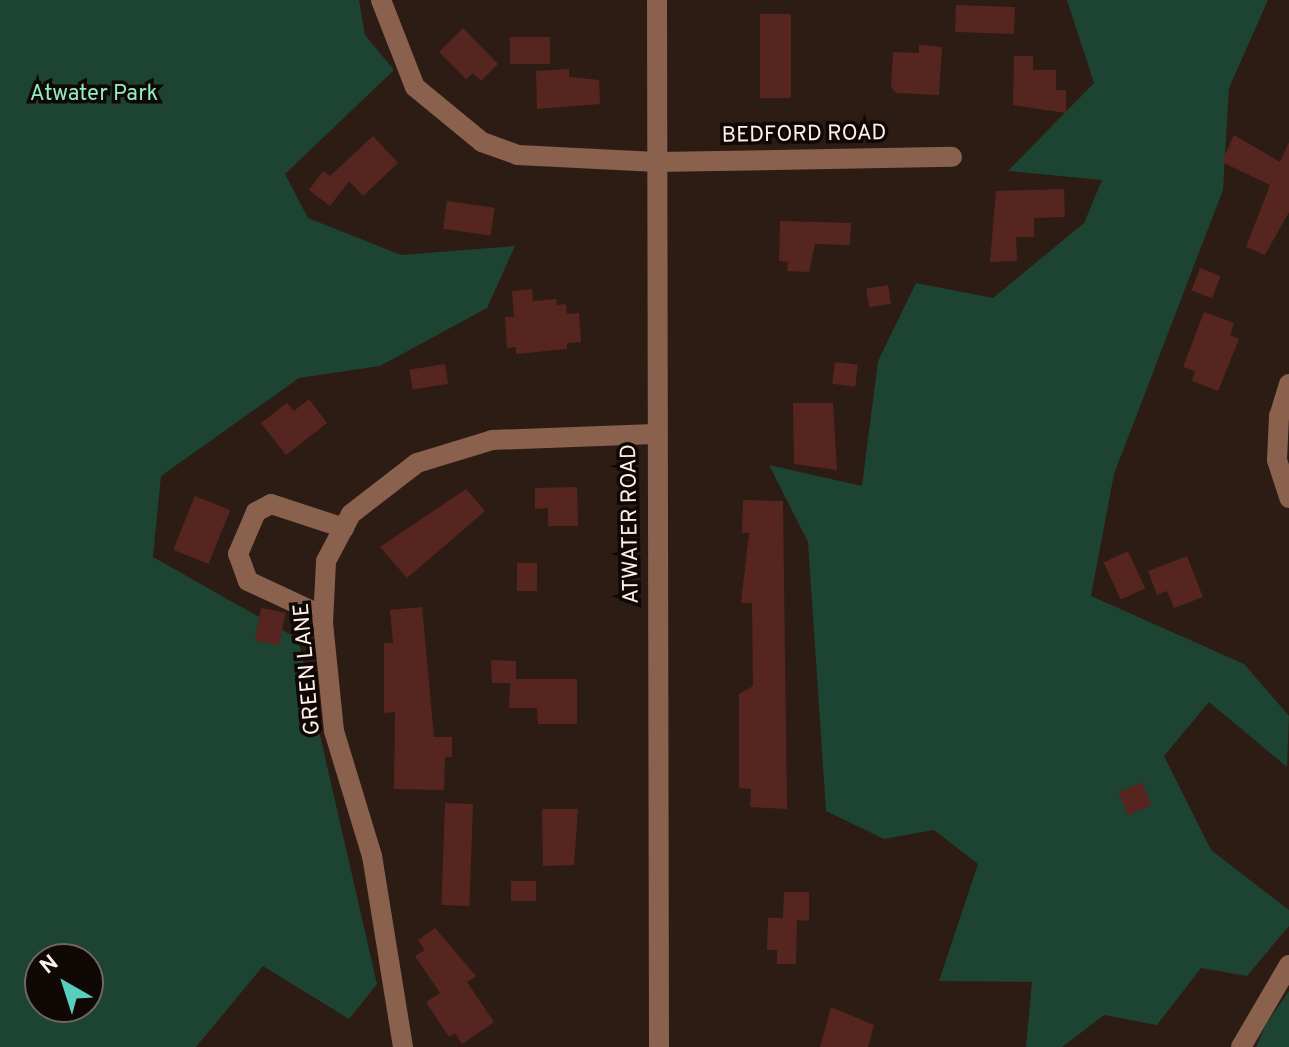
<!DOCTYPE html>
<style>
body{margin:0}
#map{position:relative;width:1289px;height:1047px;overflow:hidden;background:#2d1c13;font-family:Overpass,sans-serif}
div>[style]{position:absolute}
.green>*{inset:0;background:#1d4333}
.building>*{inset:0;background:#57251f;transform-origin:0 0}
.minor>*{height:20px;margin:-10px;padding:0 10px;transform-origin:10px;border-radius:10px;background:#89614d}
span{translate:-50% -50%;white-space:nowrap;text-align:center;line-height:1.15;-webkit-text-stroke:7px #100805;paint-order:stroke}
.park-label{font-size:22px;color:#91ecc4}
.street-label{font-size:22px;color:#fef1eb}
.north{position:absolute;left:24px;top:943px;width:80px;height:80px;box-sizing:border-box;background:#100805;border:2px solid #6f6561;border-radius:50%;rotate:321deg;font-size:22px;font-weight:700;line-height:32px;text-align:center;color:#fef1eb}
.north::after{content:'';display:block;margin:auto;width:28px;height:36px;background:#58cebf;clip-path:polygon(50% 0,100% 100%,50% 72%,0 100%)}
</style>
<div id="map">
<div class="green">
<i style="clip-path:polygon(evenodd,0 0,359px 0,365px 35px,394px 70px,285px 174px,308px 218px,401px 255px,515px 246px,487px 308px,380px 366px,299px 378px,161px 476px,153px 557px,298px 639px,377px 984px,349px 1019px,263px 966px,196px 1047px,0 1047px,0 0,40px 959px,88px 959px,88px 1007px,40px 1007px,40px 959px)"></i>
<i style="clip-path:polygon(1067px 0,1268px 0,1229px 88px,1223px 190px,1114px 474px,1091px 596px,1244px 664px,1289px 716px,1287px 767px,1209px 702px,1164px 756px,1211px 850px,1289px 910px,1289px 926px,1247px 976px,1201px 968px,1157px 1025px,1104px 1015px,1062px 1047px,1026px 1047px,1032px 982px,939px 981px,978px 864px,934px 830px,884px 839px,826px 811px,808px 542px,769px 465px,862px 486px,878px 361px,916px 283px,993px 298px,1084px 223px,1102px 180px,1008px 171px,1094px 83px)"></i>
<i style="clip-path:polygon(1289px 991px,1289px 1047px,1256px 1047px,1266px 1024px)"></i>
</div>
<div class="building">
<i style="left:956px;top:5px;width:59px;height:27px;rotate:2deg"></i>
<i style="left:760px;top:14px;width:31px;height:84px"></i>
<i style="clip-path:polygon(463px 28px,498px 64px,481px 81px,473px 73px,466px 79px,439px 52px)"></i>
<i style="left:510px;top:37px;width:40px;height:27px"></i>
<i style="clip-path:polygon(919px 45px,942px 47px,939px 95px,896px 93px,891px 87px,893px 52px,919px 53px)"></i>
<i style="clip-path:polygon(1014px 56px,1033px 56px,1033px 70px,1056px 70px,1056px 90px,1066px 90px,1066px 113px,1013px 105px)"></i>
<i style="clip-path:polygon(569px 69px,569px 77px,599px 80px,600px 104px,537px 109px,536px 71px)"></i>
<i style="clip-path:polygon(1234px 135px,1280px 162px,1289px 142px,1289px 212px,1265px 255px,1246px 247px,1270px 185px,1222px 162px)"></i>
<i style="clip-path:polygon(373px 136px,398px 163px,363px 196px,349px 181px,330px 206px,309px 190px,323px 171px,330px 176px)"></i>
<i style="clip-path:polygon(1064px 189px,1065px 217px,1034px 218px,1034px 237px,1016px 237px,1017px 261px,990px 262px,996px 191px)"></i>
<i style="left:447px;top:201px;width:48px;height:28px;rotate:8deg"></i>
<i style="clip-path:polygon(780px 221px,851px 223px,850px 245px,815px 244px,809px 272px,787px 271px,788px 262px,779px 261px)"></i>
<i style="left:1200px;top:268px;width:22px;height:24px;rotate:21deg"></i>
<i style="left:888px;top:285px;width:19px;height:22px;rotate:81deg"></i>
<i style="clip-path:polygon(532px 289px,533px 301px,556px 299px,557px 305px,566px 304px,567px 314px,579px 313px,581px 342px,567px 343px,567px 349px,516px 354px,516px 347px,507px 348px,505px 317px,514px 317px,512px 291px)"></i>
<i style="clip-path:polygon(1204px 312px,1234px 323px,1230px 335px,1239px 339px,1218px 391px,1192px 381px,1195px 371px,1183px 367px)"></i>
<i style="left:835px;top:362px;width:23px;height:22px;rotate:7deg"></i>
<i style="left:445px;top:364px;width:20px;height:36px;rotate:81deg"></i>
<i style="clip-path:polygon(309px 399px,327px 423px,286px 455px,261px 423px,287px 403px,294px 411px)"></i>
<i style="clip-path:polygon(793px 403px,833px 403px,837px 470px,794px 464px)"></i>
<i style="clip-path:polygon(577px 487px,578px 526px,548px 526px,548px 508px,535px 509px,535px 488px)"></i>
<i style="clip-path:polygon(466px 489px,485px 511px,407px 578px,380px 547px)"></i>
<i style="left:195px;top:496px;width:38px;height:58px;rotate:22deg"></i>
<i style="clip-path:polygon(743px 500px,783px 501px,787px 809px,750px 807px,751px 789px,739px 788px,739px 694px,753px 686px,752px 603px,741px 603px,749px 533px,742px 533px)"></i>
<i style="left:1128px;top:551px;width:41px;height:27px;rotate:65deg"></i>
<i style="clip-path:polygon(1187px 556px,1203px 597px,1174px 608px,1167px 591px,1157px 595px,1148px 571px)"></i>
<i style="left:517px;top:563px;width:20px;height:28px"></i>
<i style="clip-path:polygon(422px 607px,434px 737px,452px 737px,452px 757px,445px 757px,444px 790px,394px 789px,395px 712px,384px 713px,384px 643px,393px 643px,390px 610px)"></i>
<i style="left:261px;top:608px;width:25px;height:33px;rotate:11deg"></i>
<i style="clip-path:polygon(491px 660px,516px 661px,516px 679px,577px 679px,577px 724px,538px 724px,537px 708px,509px 708px,510px 683px,492px 683px)"></i>
<i style="left:1142px;top:782px;width:25px;height:26px;rotate:67deg"></i>
<i style="left:445px;top:803px;width:28px;height:102px;rotate:2deg"></i>
<i style="clip-path:polygon(542px 809px,578px 809px,574px 865px,543px 866px)"></i>
<i style="left:511px;top:881px;width:25px;height:20px"></i>
<i style="clip-path:polygon(784px 892px,809px 892px,809px 921px,797px 920px,796px 964px,777px 964px,777px 950px,767px 950px,768px 918px,783px 918px)"></i>
<i style="clip-path:polygon(435px 928px,476px 976px,467px 982px,494px 1022px,462px 1044px,455px 1033px,449px 1037px,426px 1002px,440px 993px,415px 956px,425px 950px,418px 940px)"></i>
<i style="clip-path:polygon(831px 1007px,874px 1025px,868px 1047px,820px 1047px)"></i>
</div>
<div class="minor">
<i style="left:381px;top:0;width:93px;rotate:68.7deg"></i>
<i style="left:415px;top:87px;width:87px;rotate:39.4deg"></i>
<i style="left:482px;top:142px;width:38px;rotate:20deg"></i>
<i style="left:518px;top:155px;width:139px;rotate:2.9deg"></i>
<i style="left:657px;top:162px;width:295px;rotate:-1deg"></i>
<i style="left:657px;top:0;width:1047px;rotate:89.89deg"></i>
<i style="left:1289px;top:384px;width:34px;rotate:107deg"></i>
<i style="left:1279px;top:416px;width:44px;rotate:92.6deg"></i>
<i style="left:1277px;top:460px;width:40px;rotate:72deg"></i>
<i style="left:323px;top:616px;width:83px;rotate:-155deg"></i>
<i style="left:248px;top:581px;width:29px;rotate:-110deg"></i>
<i style="left:238px;top:554px;width:46px;rotate:-66.8deg"></i>
<i style="left:256px;top:512px;width:17px;rotate:-28deg"></i>
<i style="left:271px;top:504px;width:77px;rotate:18.2deg"></i>
<i style="left:403px;top:1047px;width:193px;rotate:-99.2deg"></i>
<i style="left:372px;top:856px;width:131px;rotate:-106.9deg"></i>
<i style="left:334px;top:731px;width:109px;rotate:-95.8deg"></i>
<i style="left:323px;top:623px;width:62px;rotate:-87.2deg"></i>
<i style="left:326px;top:561px;width:53px;rotate:-62deg"></i>
<i style="left:351px;top:514px;width:83px;rotate:-37.7deg"></i>
<i style="left:417px;top:463px;width:78px;rotate:-17deg"></i>
<i style="left:492px;top:440px;width:162px;rotate:-2.1deg"></i>
<i style="left:1241px;top:1047px;width:95px;rotate:-59.7deg"></i>
</div>
<div class="park-label">
<span style="left:94px;top:95px">Atwater Park</span>
</div>
<div class="street-label">
<span style="left:804px;top:135px;rotate:-1deg">BEDFORD ROAD</span>
<span style="left:631px;top:524px;rotate:-91deg">ATWATER ROAD</span>
<span style="left:308px;top:669px;rotate:-95deg">GREEN LANE</span>
</div>
<div class="north">N</div>
</div>
